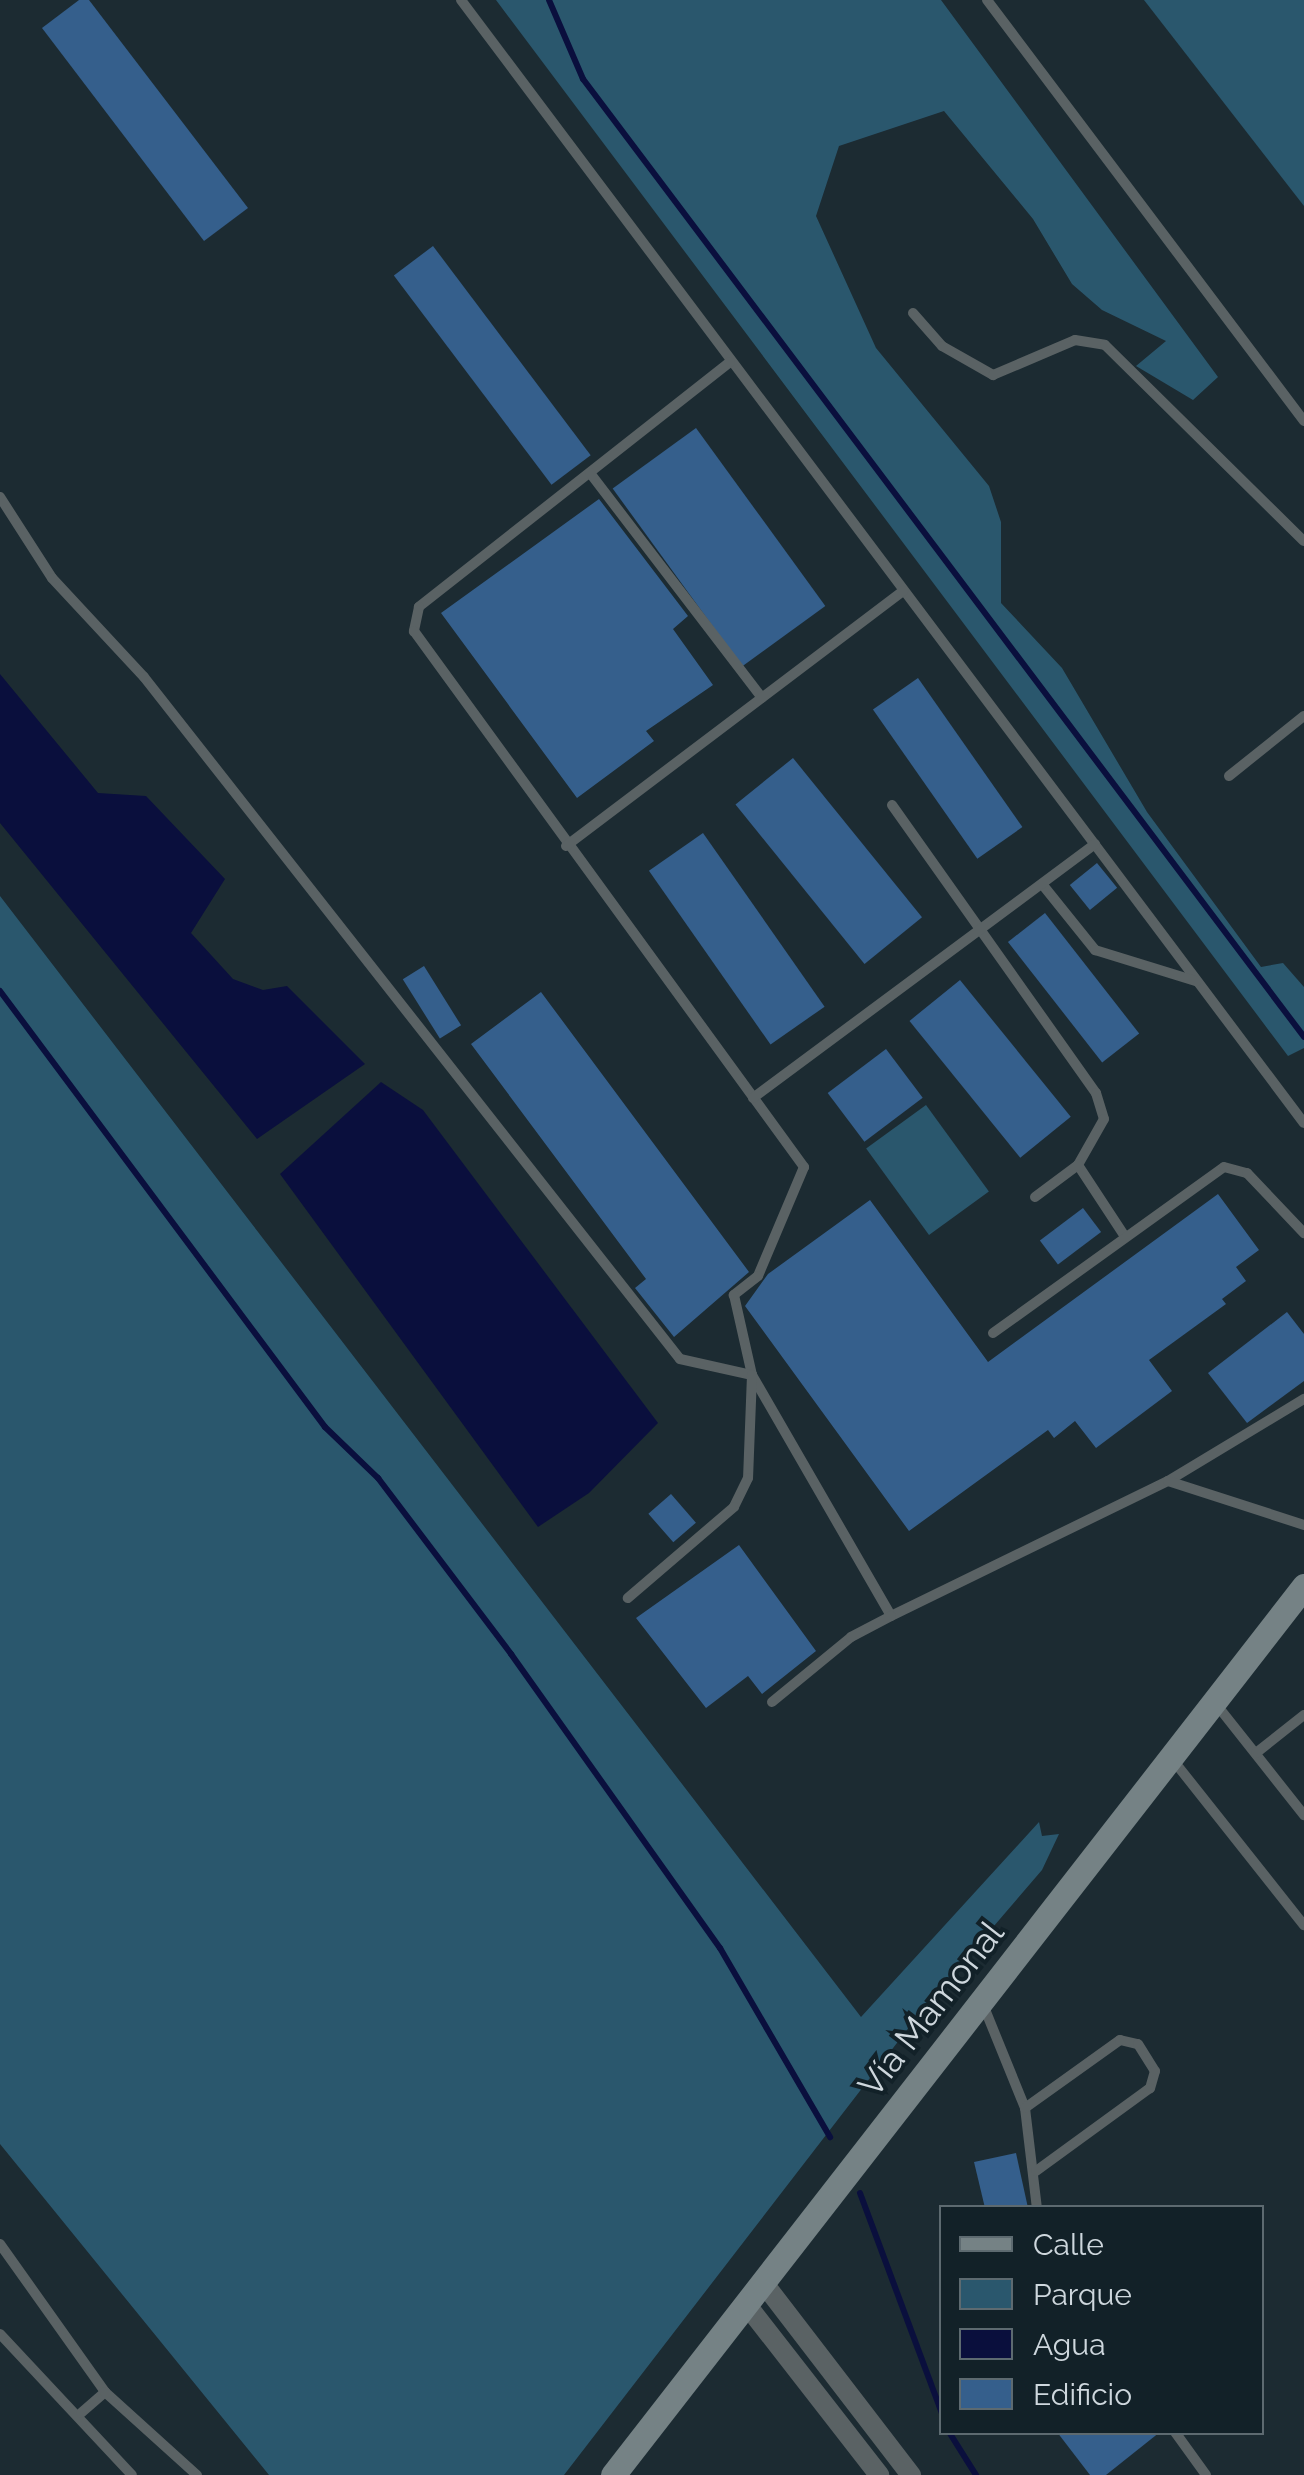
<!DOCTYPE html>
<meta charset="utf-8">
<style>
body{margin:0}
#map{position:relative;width:1304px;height:2475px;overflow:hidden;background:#1c2b32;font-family:Raleway,sans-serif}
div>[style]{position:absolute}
.green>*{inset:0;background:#2a576d;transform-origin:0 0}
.water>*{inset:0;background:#0a0f3d}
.stream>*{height:6px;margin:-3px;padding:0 3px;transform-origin:3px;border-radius:3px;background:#0a0f3d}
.building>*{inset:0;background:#355f8c;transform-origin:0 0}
.lane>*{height:10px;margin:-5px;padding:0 5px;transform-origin:5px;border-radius:5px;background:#5a6264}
.street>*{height:20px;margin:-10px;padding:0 10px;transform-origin:10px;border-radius:10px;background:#5a6264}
.secondary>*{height:25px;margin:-12.5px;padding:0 12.5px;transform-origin:12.5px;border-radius:12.5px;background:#758285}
span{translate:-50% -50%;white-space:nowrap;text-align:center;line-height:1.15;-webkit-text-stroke:8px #122128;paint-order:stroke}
.street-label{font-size:35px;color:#ced7dd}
.legend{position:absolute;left:939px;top:2205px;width:325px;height:230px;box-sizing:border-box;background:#122128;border:2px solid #5d6a70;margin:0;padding:12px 18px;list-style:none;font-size:30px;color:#ced7dd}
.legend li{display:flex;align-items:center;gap:20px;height:50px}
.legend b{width:50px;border:2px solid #5d6a70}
</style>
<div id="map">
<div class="green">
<i style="clip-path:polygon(496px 0,941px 0,1218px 377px,1193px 400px,1136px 366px,1166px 341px,1102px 310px,1072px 284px,1033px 219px,944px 111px,839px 146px,816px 216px,876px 348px,989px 486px,1001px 522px,1001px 603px,1062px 668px,1147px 812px,1261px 967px,1283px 963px,1304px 987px,1304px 1048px,1288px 1056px)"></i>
<i style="clip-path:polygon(1144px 0,1304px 0,1304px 206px)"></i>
<i style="clip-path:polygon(0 896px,861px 2017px,1039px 1822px,1042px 1836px,1059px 1834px,1042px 1870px,927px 2004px,564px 2475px,269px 2475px,0 2144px)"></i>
<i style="left:926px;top:1105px;width:107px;height:74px;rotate:54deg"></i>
</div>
<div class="water">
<i style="clip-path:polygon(0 674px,98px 793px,146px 796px,225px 879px,191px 933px,233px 979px,263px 990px,287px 986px,365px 1064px,257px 1139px,0 823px)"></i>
<i style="clip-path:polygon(381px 1082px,423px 1110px,658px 1423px,589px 1493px,538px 1527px,280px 1174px)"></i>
</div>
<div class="stream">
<i style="left:549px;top:0;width:86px;rotate:66.7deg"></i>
<i style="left:583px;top:79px;width:1199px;rotate:53.03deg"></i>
<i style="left:0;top:991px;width:544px;rotate:53.3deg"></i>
<i style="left:325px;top:1427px;width:74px;rotate:43.9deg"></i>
<i style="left:378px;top:1478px;width:221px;rotate:52.9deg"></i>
<i style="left:511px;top:1654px;width:361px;rotate:54.6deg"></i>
<i style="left:720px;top:1948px;width:219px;rotate:59.8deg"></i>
<i style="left:860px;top:2193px;width:235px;rotate:69.6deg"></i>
<i style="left:949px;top:2432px;width:51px;rotate:57.9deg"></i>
</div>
<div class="building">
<i style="clip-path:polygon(79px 0,89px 0,248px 208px,204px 241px,42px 28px)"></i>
<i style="left:433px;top:246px;width:262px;height:49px;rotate:53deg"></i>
<i style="left:696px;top:428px;width:220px;height:103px;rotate:54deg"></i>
<i style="clip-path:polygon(599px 499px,688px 616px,673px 629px,713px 685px,646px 731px,654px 741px,577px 798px,441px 613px)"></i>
<i style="left:918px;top:678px;width:182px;height:55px;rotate:55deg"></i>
<i style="left:793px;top:758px;width:205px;height:74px;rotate:51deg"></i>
<i style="left:703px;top:833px;width:212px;height:66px;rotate:55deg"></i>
<i style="left:1097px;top:863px;width:32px;height:35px;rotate:51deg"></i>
<i style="left:1045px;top:913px;width:153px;height:47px;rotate:52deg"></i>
<i style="left:424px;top:966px;width:70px;height:25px;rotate:58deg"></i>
<i style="left:960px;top:980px;width:176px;height:65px;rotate:51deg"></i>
<i style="clip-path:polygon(541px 992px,749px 1272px,674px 1337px,635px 1288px,646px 1279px,471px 1044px)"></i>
<i style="left:886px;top:1049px;width:61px;height:73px;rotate:53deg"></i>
<i style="clip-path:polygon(1218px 1194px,1259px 1250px,1236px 1267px,1246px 1281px,1222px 1299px,1226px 1304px,1149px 1360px,1172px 1391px,1096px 1448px,1075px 1421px,1054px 1438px,1048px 1430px,909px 1531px,745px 1306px,768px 1274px,870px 1200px,988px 1362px)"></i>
<i style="left:1083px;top:1208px;width:30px;height:54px;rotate:53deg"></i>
<i style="clip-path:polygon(1287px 1312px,1304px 1334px,1304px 1381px,1247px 1423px,1208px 1373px)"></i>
<i style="left:671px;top:1494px;width:38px;height:30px;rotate:49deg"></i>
<i style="clip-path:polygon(739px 1545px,816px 1651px,762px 1694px,748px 1676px,706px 1708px,636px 1618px)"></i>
<i style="clip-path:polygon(1016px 2153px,1028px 2208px,985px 2208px,974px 2162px)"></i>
<i style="clip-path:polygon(1057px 2432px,1160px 2432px,1106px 2475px,1090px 2475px)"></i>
</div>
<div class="lane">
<i style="left:461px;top:0;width:1404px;rotate:53.11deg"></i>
<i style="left:987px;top:0;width:527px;rotate:53.02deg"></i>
<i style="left:913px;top:313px;width:44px;rotate:48.7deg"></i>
<i style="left:942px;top:346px;width:59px;rotate:29.6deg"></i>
<i style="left:993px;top:375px;width:89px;rotate:-23.1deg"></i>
<i style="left:1075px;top:340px;width:30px;rotate:9deg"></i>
<i style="left:1105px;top:345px;width:279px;rotate:44.6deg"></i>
<i style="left:730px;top:362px;width:396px;rotate:141.8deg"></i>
<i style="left:419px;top:607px;width:25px;rotate:102deg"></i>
<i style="left:414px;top:631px;width:663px;rotate:53.96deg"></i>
<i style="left:804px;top:1167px;width:118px;rotate:112.9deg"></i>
<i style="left:758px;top:1276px;width:31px;rotate:142deg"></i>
<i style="left:734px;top:1295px;width:82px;rotate:77.3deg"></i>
<i style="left:752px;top:1375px;width:278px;rotate:60deg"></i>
<i style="left:891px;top:1616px;width:308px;rotate:-26deg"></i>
<i style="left:1168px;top:1481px;width:159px;rotate:-31.1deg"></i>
<i style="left:590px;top:473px;width:283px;rotate:52.6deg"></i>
<i style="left:0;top:497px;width:96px;rotate:57.3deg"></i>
<i style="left:52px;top:578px;width:135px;rotate:47.1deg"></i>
<i style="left:144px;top:677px;width:867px;rotate:51.84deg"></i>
<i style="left:680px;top:1359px;width:74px;rotate:12.5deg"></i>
<i style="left:752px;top:1375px;width:103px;rotate:92.2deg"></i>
<i style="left:748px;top:1478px;width:32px;rotate:116deg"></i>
<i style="left:734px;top:1507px;width:140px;rotate:139.4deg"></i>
<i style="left:1229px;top:776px;width:96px;rotate:-38.7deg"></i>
<i style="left:892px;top:805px;width:353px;rotate:54.7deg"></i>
<i style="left:1096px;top:1093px;width:27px;rotate:73deg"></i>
<i style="left:1104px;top:1119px;width:53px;rotate:119.5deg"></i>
<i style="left:1078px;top:1165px;width:84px;rotate:56.7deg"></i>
<i style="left:566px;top:846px;width:423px;rotate:-37.1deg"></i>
<i style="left:1042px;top:884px;width:85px;rotate:51.2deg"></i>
<i style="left:1095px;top:950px;width:106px;rotate:17.1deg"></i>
<i style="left:753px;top:1098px;width:426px;rotate:-36.6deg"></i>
<i style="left:1035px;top:1197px;width:54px;rotate:-36.7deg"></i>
<i style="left:993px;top:1333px;width:284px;rotate:-35.7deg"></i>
<i style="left:1224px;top:1167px;width:24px;rotate:15deg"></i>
<i style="left:1247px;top:1173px;width:83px;rotate:46.5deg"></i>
<i style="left:1168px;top:1481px;width:143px;rotate:17.9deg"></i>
<i style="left:772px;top:1702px;width:102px;rotate:-39.4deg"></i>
<i style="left:851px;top:1637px;width:45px;rotate:-27.7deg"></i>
<i style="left:1216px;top:1704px;width:142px;rotate:51.6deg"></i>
<i style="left:1256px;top:1753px;width:61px;rotate:-38.4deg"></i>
<i style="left:1173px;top:1760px;width:211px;rotate:51.6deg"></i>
<i style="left:982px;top:2002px;width:114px;rotate:67.9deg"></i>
<i style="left:1025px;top:2108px;width:101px;rotate:83.2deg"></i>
<i style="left:1025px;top:2108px;width:117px;rotate:-35.6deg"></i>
<i style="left:1120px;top:2040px;width:18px;rotate:13deg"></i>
<i style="left:1138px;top:2044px;width:32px;rotate:58deg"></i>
<i style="left:1155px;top:2071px;width:18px;rotate:106deg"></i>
<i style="left:1150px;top:2088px;width:141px;rotate:143.9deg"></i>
<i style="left:0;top:2244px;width:181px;rotate:54.6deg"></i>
<i style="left:0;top:2334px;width:193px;rotate:46.9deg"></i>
<i style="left:81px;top:2413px;width:32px;rotate:-41deg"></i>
<i style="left:105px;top:2392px;width:124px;rotate:42.1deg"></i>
<i style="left:1175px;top:2432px;width:53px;rotate:54.2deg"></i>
</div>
<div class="street">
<i style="left:762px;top:2281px;width:245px;rotate:52.5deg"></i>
<i style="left:746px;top:2304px;width:217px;rotate:52.1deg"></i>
</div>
<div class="secondary">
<i style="left:613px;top:2475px;width:1126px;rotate:-52.14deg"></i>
</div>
<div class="street-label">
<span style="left:931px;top:2009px;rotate:-52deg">Vía Mamonal</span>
</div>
<ul class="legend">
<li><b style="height:12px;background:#758285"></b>Calle</li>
<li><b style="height:28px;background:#2a576d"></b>Parque</li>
<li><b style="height:28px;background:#0a0f3d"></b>Agua</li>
<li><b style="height:28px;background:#355f8c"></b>Edificio</li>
</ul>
</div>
